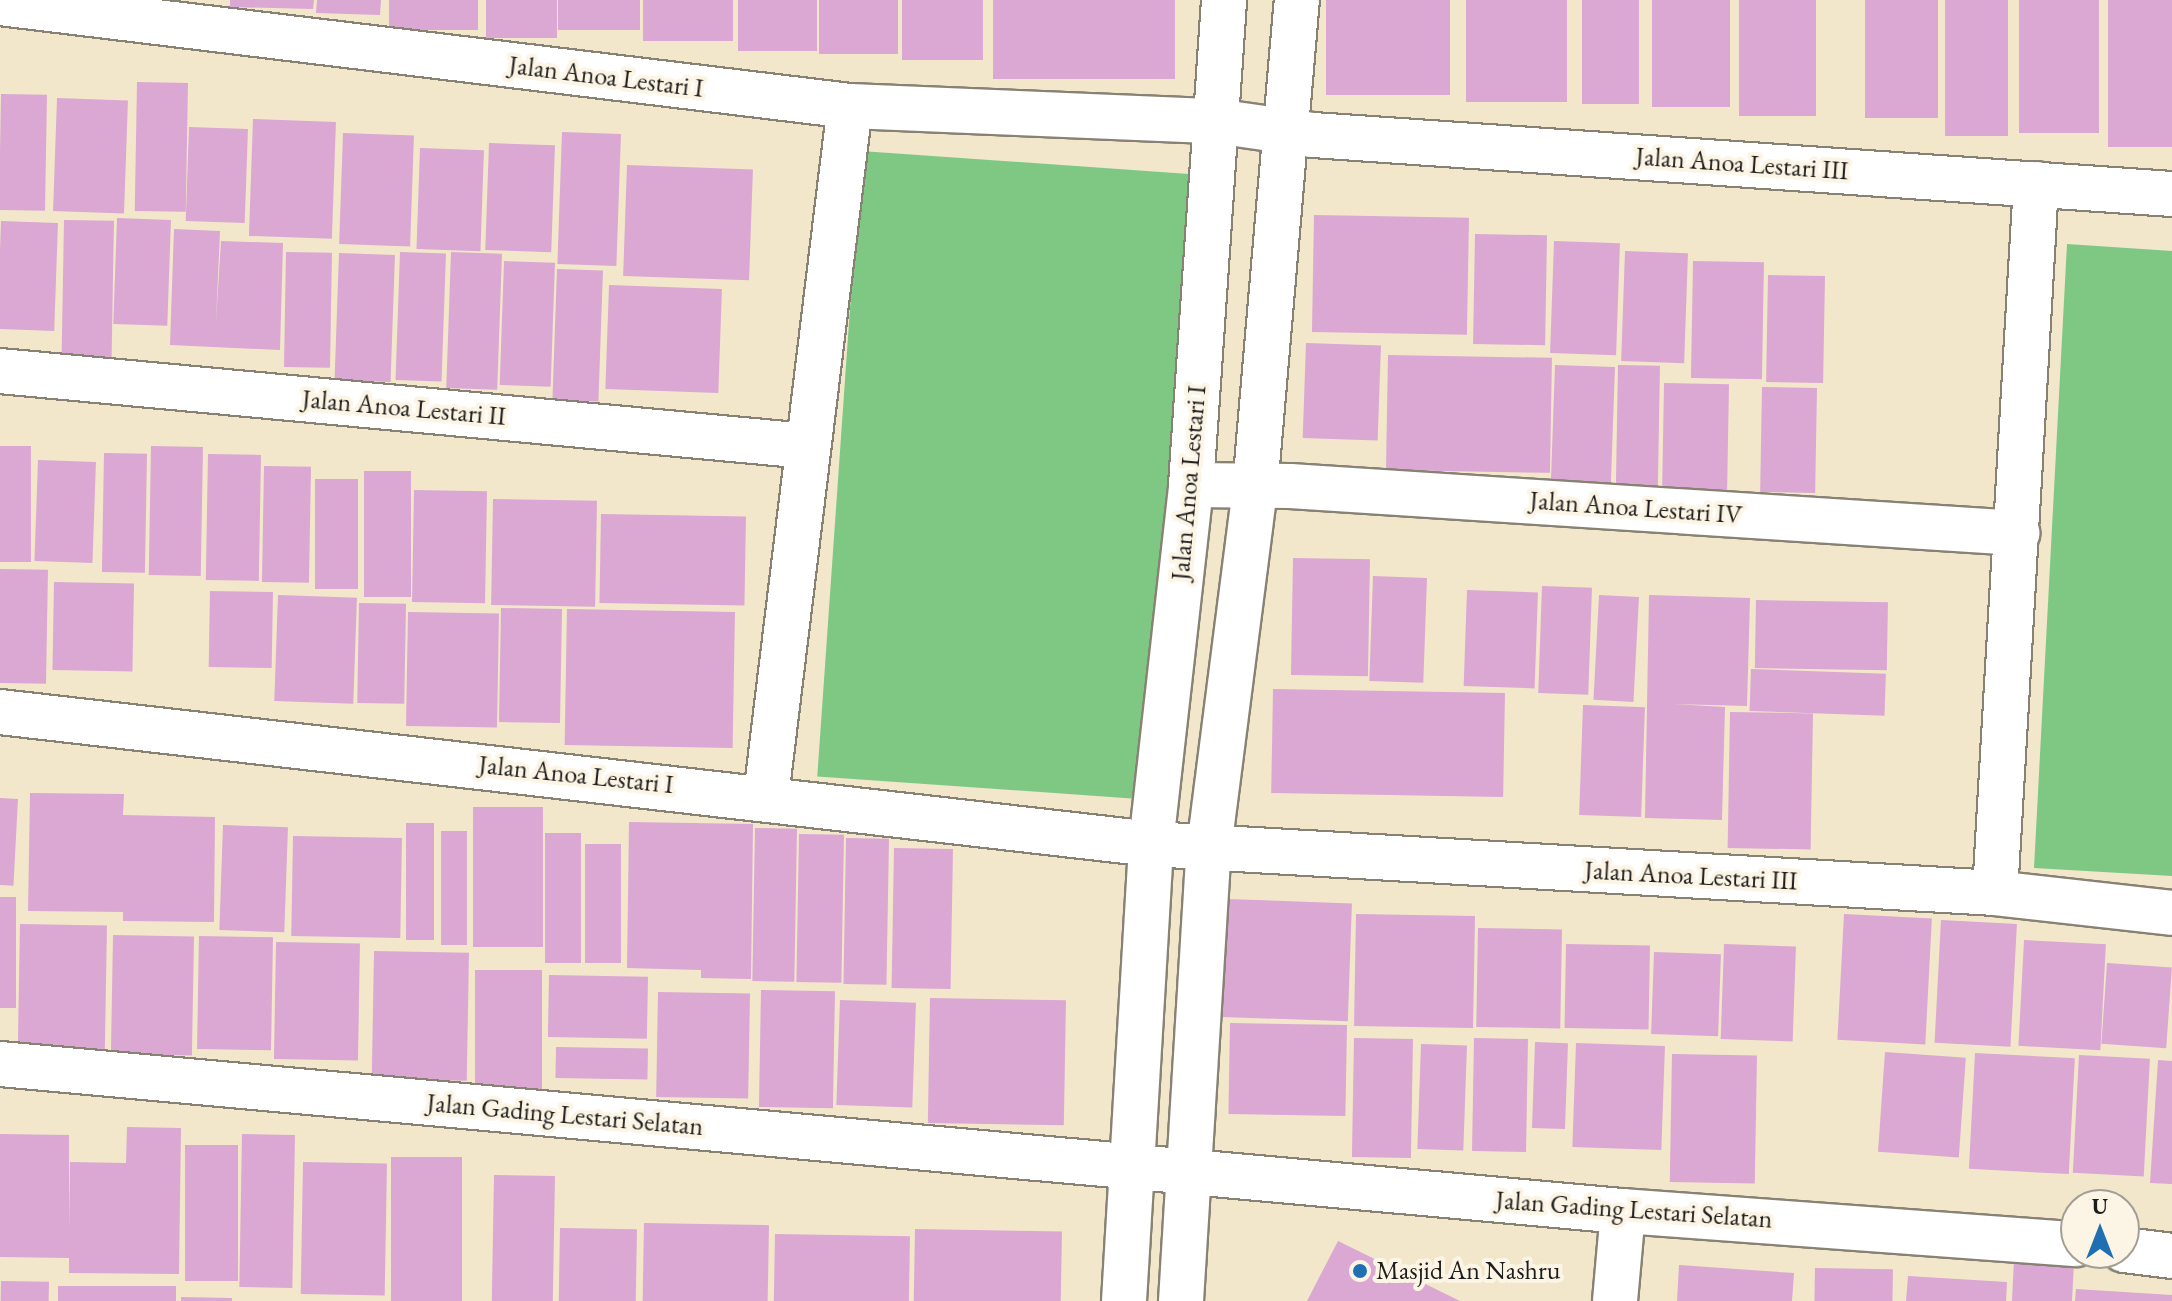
<!DOCTYPE html>
<style>
body{margin:0}
#map{position:relative;width:2172px;height:1301px;overflow:hidden;background:#f2e7cb;font-family:"EB Garamond",serif}
div>[style]{position:absolute}
.green>*{inset:0;background:#7fc884;transform-origin:0 0}
.building>*{inset:0;background:#daa8d3;transform-origin:0 0}
.roads{filter:drop-shadow(2px 0 #878274) drop-shadow(-2px 0 #878274) drop-shadow(0 2px #878274) drop-shadow(0 -2px #878274)}
.street>*{height:44px;margin:-22px;padding:0 22px;transform-origin:22px;border-radius:22px;background:#fff}
.dots>*{width:22px;height:22px;translate:-50% -50%;box-sizing:border-box;border:4px solid #fcf5e5;border-radius:50%}
span{translate:-50% -50%;white-space:nowrap;text-align:center;line-height:1.15;-webkit-text-stroke:8px #fcf5e5;paint-order:stroke}
.street-label{font-size:26px;color:#1c1c1c}
.poi-label{font-size:26px;color:#1c1c1c}
.left{translate:0 -50%;text-align:left}
.north{position:absolute;left:2060px;top:1189px;width:80px;height:80px;box-sizing:border-box;background:#fcf5e5;border:2px solid #a29e95;border-radius:50%;rotate:0deg;font-size:22px;font-weight:700;line-height:32px;text-align:center;color:#1c1c1c}
.north::after{content:'';display:block;margin:auto;width:28px;height:36px;background:#1f6fb2;clip-path:polygon(50% 0,100% 100%,50% 72%,0 100%)}
</style>
<div id="map">
<div class="green">
<i style="left:861px;top:151px;width:350px;height:627px;rotate:4deg"></i>
<i style="clip-path:polygon(2067px 244px,2172px 251px,2172px 876px,2034px 868px)"></i>
</div>
<div class="building">
<i style="clip-path:polygon(230px 0,314px 0,313px 9px,230px 7px)"></i>
<i style="clip-path:polygon(317px 0,381px 0,380px 15px,316px 13px)"></i>
<i style="left:389px;top:0;width:89px;height:30px"></i>
<i style="left:486px;top:0;width:71px;height:38px"></i>
<i style="left:558px;top:0;width:82px;height:30px"></i>
<i style="left:643px;top:0;width:90px;height:41px"></i>
<i style="left:738px;top:0;width:79px;height:51px"></i>
<i style="left:819px;top:0;width:79px;height:54px"></i>
<i style="left:902px;top:0;width:81px;height:60px"></i>
<i style="left:993px;top:0;width:182px;height:79px"></i>
<i style="left:1326px;top:0;width:124px;height:95px"></i>
<i style="left:1466px;top:0;width:101px;height:102px"></i>
<i style="left:1582px;top:0;width:57px;height:104px"></i>
<i style="left:1652px;top:0;width:78px;height:107px"></i>
<i style="left:1739px;top:0;width:77px;height:116px"></i>
<i style="left:1865px;top:0;width:73px;height:118px"></i>
<i style="left:1945px;top:0;width:63px;height:136px"></i>
<i style="left:2019px;top:0;width:80px;height:133px"></i>
<i style="left:2108px;top:0;width:64px;height:147px"></i>
<i style="left:137px;top:82px;width:51px;height:129px;rotate:1deg"></i>
<i style="left:1px;top:94px;width:46px;height:116px;rotate:1deg"></i>
<i style="left:57px;top:98px;width:71px;height:113px;rotate:2deg"></i>
<i style="left:253px;top:119px;width:83px;height:117px;rotate:2deg"></i>
<i style="left:189px;top:127px;width:59px;height:94px;rotate:2deg"></i>
<i style="left:562px;top:132px;width:59px;height:132px;rotate:2deg"></i>
<i style="left:343px;top:133px;width:71px;height:111px;rotate:2deg"></i>
<i style="left:489px;top:143px;width:66px;height:107px;rotate:2deg"></i>
<i style="left:420px;top:148px;width:64px;height:101px;rotate:2deg"></i>
<i style="left:627px;top:165px;width:126px;height:111px;rotate:2deg"></i>
<i style="left:1314px;top:215px;width:155px;height:117px;rotate:1deg"></i>
<i style="left:117px;top:218px;width:54px;height:106px;rotate:2deg"></i>
<i style="left:64px;top:220px;width:50px;height:138px;rotate:1deg"></i>
<i style="left:1px;top:221px;width:57px;height:108px;rotate:2deg"></i>
<i style="clip-path:polygon(174px 229px,220px 231px,216px 322px,221px 241px,283px 243px,280px 350px,170px 345px)"></i>
<i style="left:1475px;top:234px;width:72px;height:110px;rotate:1deg"></i>
<i style="left:1554px;top:241px;width:66px;height:112px;rotate:2deg"></i>
<i style="left:1625px;top:251px;width:63px;height:110px;rotate:2deg"></i>
<i style="left:286px;top:252px;width:46px;height:115px;rotate:1deg"></i>
<i style="left:400px;top:252px;width:46px;height:128px;rotate:2deg"></i>
<i style="left:451px;top:252px;width:51px;height:136px;rotate:2deg"></i>
<i style="left:339px;top:253px;width:56px;height:127px;rotate:2deg"></i>
<i style="left:504px;top:261px;width:51px;height:124px;rotate:2deg"></i>
<i style="left:1693px;top:261px;width:71px;height:117px;rotate:1deg"></i>
<i style="left:557px;top:269px;width:46px;height:131px;rotate:2deg"></i>
<i style="left:1768px;top:275px;width:57px;height:107px;rotate:1deg"></i>
<i style="left:609px;top:285px;width:113px;height:104px;rotate:2deg"></i>
<i style="left:1306px;top:343px;width:75px;height:95px;rotate:2deg"></i>
<i style="left:1388px;top:355px;width:164px;height:115px;rotate:1deg"></i>
<i style="left:1555px;top:365px;width:60px;height:122px;rotate:2deg"></i>
<i style="left:1618px;top:365px;width:42px;height:124px;rotate:1deg"></i>
<i style="left:1664px;top:383px;width:65px;height:106px;rotate:1deg"></i>
<i style="left:1762px;top:387px;width:55px;height:105px;rotate:1deg"></i>
<i style="left:0;top:446px;width:31px;height:116px"></i>
<i style="left:151px;top:446px;width:52px;height:129px;rotate:1deg"></i>
<i style="left:104px;top:453px;width:43px;height:119px;rotate:1deg"></i>
<i style="left:208px;top:454px;width:53px;height:126px;rotate:1deg"></i>
<i style="left:38px;top:460px;width:58px;height:101px;rotate:2deg"></i>
<i style="left:264px;top:466px;width:47px;height:116px;rotate:1deg"></i>
<i style="left:364px;top:471px;width:47px;height:126px"></i>
<i style="left:315px;top:479px;width:43px;height:110px"></i>
<i style="left:414px;top:490px;width:73px;height:112px;rotate:1deg"></i>
<i style="left:493px;top:499px;width:104px;height:106px;rotate:1deg"></i>
<i style="left:601px;top:514px;width:145px;height:89px;rotate:1deg"></i>
<i style="left:1293px;top:558px;width:77px;height:117px;rotate:1deg"></i>
<i style="left:0;top:569px;width:48px;height:114px;rotate:1deg"></i>
<i style="left:1373px;top:576px;width:54px;height:105px;rotate:2deg"></i>
<i style="left:54px;top:582px;width:80px;height:88px;rotate:1deg"></i>
<i style="left:1542px;top:586px;width:50px;height:107px;rotate:2deg"></i>
<i style="left:1467px;top:590px;width:71px;height:96px;rotate:2deg"></i>
<i style="left:210px;top:591px;width:63px;height:76px;rotate:1deg"></i>
<i style="left:278px;top:595px;width:79px;height:106px;rotate:2deg"></i>
<i style="left:1599px;top:595px;width:40px;height:105px;rotate:3deg"></i>
<i style="clip-path:polygon(1649px 595px,1750px 598px,1747px 706px,1673px 704px,1725px 707px,1722px 820px,1645px 818px)"></i>
<i style="left:1756px;top:600px;width:132px;height:68px;rotate:1deg"></i>
<i style="left:359px;top:603px;width:47px;height:100px;rotate:1deg"></i>
<i style="left:501px;top:608px;width:61px;height:114px;rotate:1deg"></i>
<i style="left:567px;top:609px;width:168px;height:136px;rotate:1deg"></i>
<i style="left:408px;top:612px;width:91px;height:114px;rotate:1deg"></i>
<i style="left:1751px;top:669px;width:135px;height:42px;rotate:2deg"></i>
<i style="left:1273px;top:689px;width:232px;height:104px;rotate:1deg"></i>
<i style="left:1583px;top:705px;width:62px;height:110px;rotate:2deg"></i>
<i style="left:1730px;top:712px;width:83px;height:136px;rotate:1deg"></i>
<i style="clip-path:polygon(30px 793px,124px 794px,123px 815px,215px 817px,214px 922px,123px 921px,123px 912px,28px 911px)"></i>
<i style="left:0;top:798px;width:18px;height:87px;rotate:3deg"></i>
<i style="left:473px;top:807px;width:70px;height:140px"></i>
<i style="clip-path:polygon(629px 822px,753px 824px,751px 979px,701px 978px,701px 970px,627px 968px)"></i>
<i style="left:406px;top:823px;width:28px;height:117px"></i>
<i style="left:223px;top:825px;width:65px;height:105px;rotate:2deg"></i>
<i style="left:755px;top:828px;width:42px;height:153px;rotate:1deg"></i>
<i style="left:441px;top:831px;width:26px;height:114px"></i>
<i style="left:545px;top:833px;width:36px;height:130px"></i>
<i style="left:799px;top:834px;width:45px;height:148px;rotate:1deg"></i>
<i style="left:293px;top:836px;width:109px;height:100px;rotate:1deg"></i>
<i style="left:846px;top:838px;width:43px;height:146px;rotate:1deg"></i>
<i style="left:585px;top:844px;width:36px;height:119px"></i>
<i style="left:894px;top:848px;width:59px;height:140px;rotate:1deg"></i>
<i style="left:0;top:897px;width:16px;height:111px"></i>
<i style="left:1226px;top:899px;width:126px;height:118px;rotate:2deg"></i>
<i style="left:1356px;top:914px;width:119px;height:112px;rotate:1deg"></i>
<i style="left:1844px;top:914px;width:88px;height:126px;rotate:3deg"></i>
<i style="left:1941px;top:920px;width:76px;height:123px;rotate:3deg"></i>
<i style="left:20px;top:924px;width:87px;height:124px;rotate:1deg"></i>
<i style="left:1478px;top:928px;width:84px;height:99px;rotate:1deg"></i>
<i style="left:113px;top:935px;width:81px;height:119px;rotate:1deg"></i>
<i style="left:199px;top:936px;width:74px;height:113px;rotate:1deg"></i>
<i style="left:2024px;top:940px;width:82px;height:106px;rotate:3deg"></i>
<i style="left:276px;top:942px;width:84px;height:117px;rotate:1deg"></i>
<i style="left:1566px;top:944px;width:84px;height:84px;rotate:1deg"></i>
<i style="left:1724px;top:944px;width:72px;height:95px;rotate:2deg"></i>
<i style="left:374px;top:951px;width:95px;height:128px;rotate:1deg"></i>
<i style="left:1654px;top:952px;width:67px;height:82px;rotate:2deg"></i>
<i style="left:2107px;top:963px;width:65px;height:81px;rotate:4deg"></i>
<i style="left:475px;top:970px;width:67px;height:119px"></i>
<i style="left:549px;top:975px;width:99px;height:62px;rotate:1deg"></i>
<i style="left:761px;top:990px;width:74px;height:117px;rotate:1deg"></i>
<i style="left:658px;top:992px;width:92px;height:105px;rotate:1deg"></i>
<i style="left:930px;top:998px;width:136px;height:125px;rotate:1deg"></i>
<i style="left:840px;top:1000px;width:76px;height:105px;rotate:2deg"></i>
<i style="left:1230px;top:1023px;width:117px;height:91px;rotate:1deg"></i>
<i style="left:1354px;top:1038px;width:59px;height:119px;rotate:1deg"></i>
<i style="left:1474px;top:1038px;width:54px;height:113px;rotate:1deg"></i>
<i style="left:1535px;top:1042px;width:33px;height:86px;rotate:2deg"></i>
<i style="left:1576px;top:1043px;width:89px;height:104px;rotate:2deg"></i>
<i style="left:1421px;top:1044px;width:46px;height:105px;rotate:2deg"></i>
<i style="left:556px;top:1047px;width:92px;height:31px;rotate:1deg"></i>
<i style="left:1885px;top:1052px;width:81px;height:100px;rotate:4deg"></i>
<i style="left:1975px;top:1053px;width:100px;height:116px;rotate:3deg"></i>
<i style="left:1672px;top:1054px;width:85px;height:128px;rotate:1deg"></i>
<i style="left:2079px;top:1055px;width:71px;height:118px;rotate:3deg"></i>
<i style="clip-path:polygon(2158px 1060px,2172px 1061px,2172px 1184px,2150px 1183px)"></i>
<i style="clip-path:polygon(127px 1127px,181px 1128px,179px 1274px,69px 1273px,69px 1258px,0 1257px,0 1134px,69px 1135px,69px 1231px,70px 1162px,126px 1163px)"></i>
<i style="left:242px;top:1134px;width:53px;height:153px;rotate:1deg"></i>
<i style="left:185px;top:1145px;width:53px;height:136px"></i>
<i style="left:391px;top:1157px;width:71px;height:144px"></i>
<i style="left:303px;top:1162px;width:84px;height:132px;rotate:1deg"></i>
<i style="left:494px;top:1175px;width:61px;height:126px;rotate:1deg"></i>
<i style="left:644px;top:1223px;width:125px;height:78px;rotate:1deg"></i>
<i style="left:560px;top:1228px;width:77px;height:73px;rotate:1deg"></i>
<i style="left:915px;top:1229px;width:147px;height:72px;rotate:1deg"></i>
<i style="left:775px;top:1234px;width:135px;height:67px;rotate:1deg"></i>
<i style="clip-path:polygon(1338px 1241px,1460px 1301px,1307px 1301px)"></i>
<i style="left:2014px;top:1261px;width:60px;height:40px;rotate:3deg"></i>
<i style="clip-path:polygon(1679px 1265px,1794px 1273px,1792px 1301px,1677px 1301px)"></i>
<i style="left:1815px;top:1268px;width:78px;height:33px;rotate:1deg"></i>
<i style="clip-path:polygon(1908px 1276px,2007px 1282px,2006px 1301px,1906px 1301px)"></i>
<i style="left:1px;top:1281px;width:48px;height:20px;rotate:1deg"></i>
<i style="left:58px;top:1286px;width:118px;height:15px"></i>
<i style="clip-path:polygon(2076px 1289px,2172px 1295px,2172px 1301px,2075px 1301px)"></i>
<i style="clip-path:polygon(181px 1297px,232px 1298px,232px 1301px,181px 1301px)"></i>
</div>
<div class="roads">
<div class="street">
<i style="left:0;top:3px;width:856px;rotate:6.91deg"></i>
<i style="left:850px;top:106px;width:365px;rotate:2.4deg"></i>
<i style="left:1215px;top:121px;width:99px;rotate:8.1deg"></i>
<i style="left:1313px;top:135px;width:861px;rotate:3.93deg"></i>
<i style="left:0;top:371px;width:810px;rotate:5.31deg"></i>
<i style="left:1191px;top:485px;width:99px;rotate:0.6deg"></i>
<i style="left:1290px;top:486px;width:729px;rotate:3.7deg"></i>
<i style="left:0;top:712px;width:1159px;rotate:6.54deg"></i>
<i style="left:1151px;top:844px;width:845px;rotate:3.32deg"></i>
<i style="left:1995px;top:893px;width:178px;rotate:6.4deg"></i>
<i style="left:766px;top:796px;width:695px;rotate:-83.06deg"></i>
<i style="left:1995px;top:893px;width:710px;rotate:-86.69deg"></i>
<i style="left:0;top:1064px;width:1630px;rotate:5.18deg"></i>
<i style="left:1623px;top:1211px;width:454px;rotate:4.2deg"></i>
<i style="left:2124px;top:1250px;width:48px;rotate:7.1deg"></i>
<i style="left:1124px;top:1301px;width:458px;rotate:-86.6deg"></i>
<i style="left:1151px;top:844px;width:361px;rotate:-83.6deg"></i>
<i style="left:1191px;top:485px;width:486px;rotate:-86.1deg"></i>
<i style="left:1181px;top:1301px;width:454px;rotate:-86.5deg"></i>
<i style="left:1209px;top:848px;width:363px;rotate:-82.7deg"></i>
<i style="left:1255px;top:488px;width:490px;rotate:-85.1deg"></i>
<i style="left:1615px;top:1301px;width:90px;rotate:-84.9deg"></i>
</div>
</div>
<div class="dots">
<i style="left:1360px;top:1271px;background:#1f6fb2"></i>
</div>
<div class="street-label">
<span style="left:606px;top:77px;rotate:7deg">Jalan Anoa Lestari I</span>
<span style="left:1742px;top:164px;rotate:4deg">Jalan Anoa Lestari III</span>
<span style="left:404px;top:408px;rotate:5deg">Jalan Anoa Lestari II</span>
<span style="left:1189px;top:483px;rotate:-85deg">Jalan Anoa Lestari I</span>
<span style="left:1636px;top:508px;rotate:4deg">Jalan Anoa Lestari IV</span>
<span style="left:576px;top:775px;rotate:6deg">Jalan Anoa Lestari I</span>
<span style="left:1691px;top:876px;rotate:3deg">Jalan Anoa Lestari III</span>
<span style="left:565px;top:1115px;rotate:5deg">Jalan Gading Lestari Selatan</span>
<span style="left:1634px;top:1210px;rotate:4deg">Jalan Gading Lestari Selatan</span>
</div>
<div class="poi-label">
<span class="left" style="left:1376px;top:1271px">Masjid An Nashru</span>
</div>
<div class="north">U</div>
</div>
